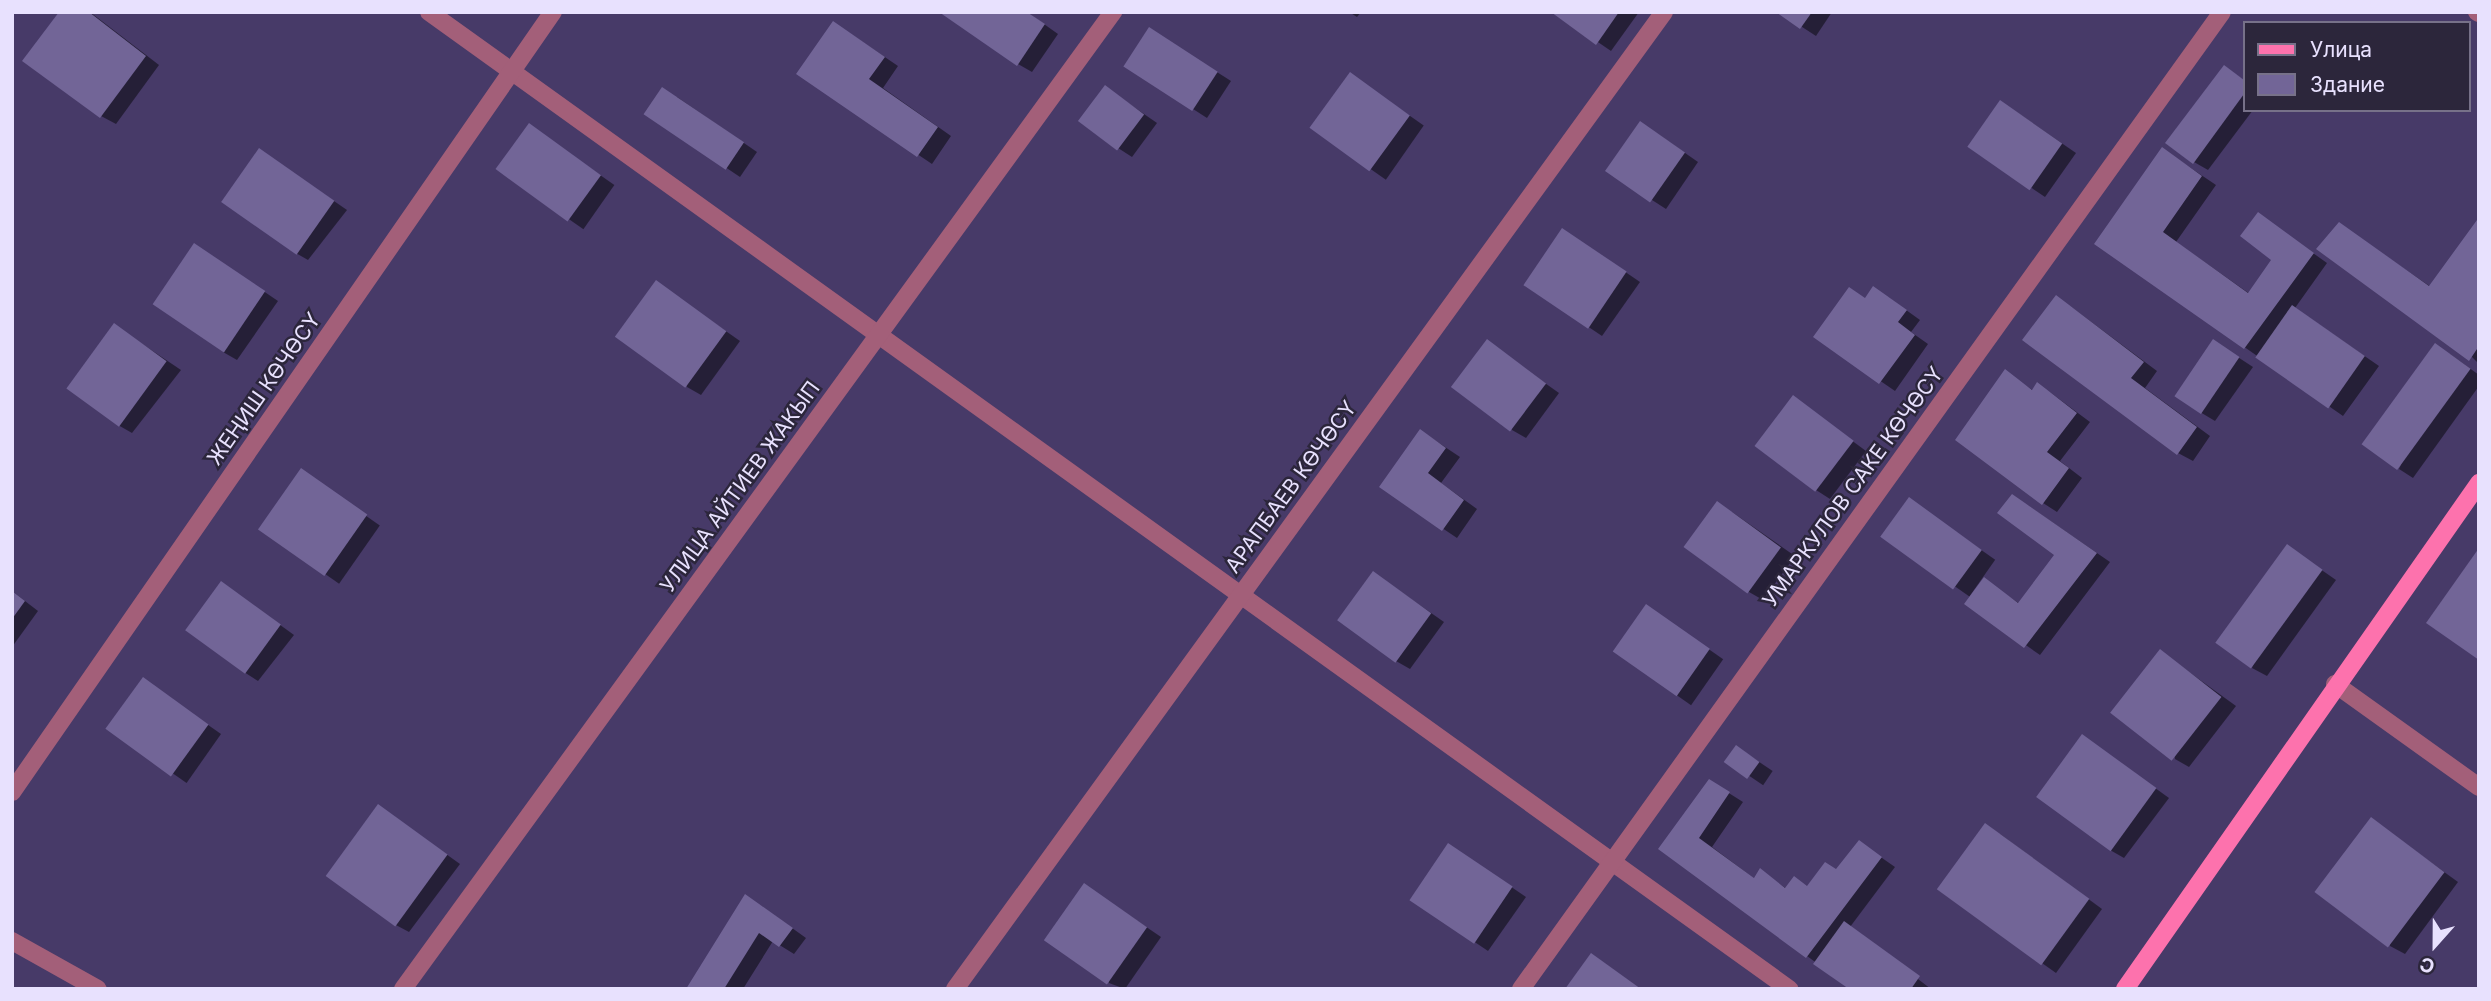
<!DOCTYPE html>
<meta charset="utf-8">
<style>
body{margin:0}
#map{position:relative;width:2491px;height:1001px;overflow:hidden;background:#473a68;font-family:Inter,sans-serif}
div>[style]{position:absolute}
.shadow>*{inset:0;background:#0007;transform-origin:0 0}
.building>*{inset:0;background:#726597;transform-origin:0 0}
.minor>*{height:18px;margin:-9px;padding:0 9px;transform-origin:9px;border-radius:9px;background:#a35f79}
.major>*{height:18px;margin:-9px;padding:0 9px;transform-origin:9px;border-radius:9px;background:#fd72ad}
span{translate:-50% -50%;white-space:nowrap;text-align:center;line-height:1.15;-webkit-text-stroke:5px #2c263b;paint-order:stroke}
.street-label{font-size:21px;color:#e8e1fe}
.frame{position:absolute;inset:0;border:14px solid #e8e1fe;pointer-events:none}
.legend{position:absolute;left:2243px;top:21px;width:228px;height:91px;box-sizing:border-box;background:#2c263b;border:2px solid #777189;margin:0;padding:9px 12px;list-style:none;font-size:21px;color:#e8e1fe}
.legend li{display:flex;align-items:center;gap:14px;height:35px}
.legend b{width:35px;border:2px solid #777189}
.north{position:absolute;left:2400px;top:910px;width:70px;height:70px;-webkit-text-stroke:5px #2c263b;paint-order:stroke;rotate:201deg;font-size:19px;font-weight:700;line-height:28px;text-align:center;color:#e8e1fe}
.north::after{content:'';display:block;margin:auto;width:24px;height:32px;background:#e8e1fe;clip-path:polygon(50% 0,100% 100%,50% 72%,0 100%)}
</style>
<div id="map">
<div class="shadow">
<i style="clip-path:polygon(62px 12px,90px 12px,159px 65px,116px 124px,101px 116px)"></i>
<i style="clip-path:polygon(1027px 12px,1058px 34px,1032px 72px,1018px 64px)"></i>
<i style="clip-path:polygon(1349px 12px,1361px 12px,1357px 17px)"></i>
<i style="clip-path:polygon(1554px 12px,1639px 12px,1611px 51px)"></i>
<i style="clip-path:polygon(1779px 12px,1832px 12px,1816px 36px)"></i>
<i style="clip-path:polygon(848px 32px,898px 66px,883px 88px,951px 136px,932px 164px,798px 74px)"></i>
<i style="clip-path:polygon(1162px 37px,1231px 81px,1207px 118px,1193px 109px)"></i>
<i style="clip-path:polygon(2224px 67px,2244px 80px,2244px 110px,2253px 110px,2208px 170px,2194px 162px)"></i>
<i style="left:1350px;top:74px;width:90px;height:66px;rotate:35deg"></i>
<i style="clip-path:polygon(1105px 87px,1157px 123px,1132px 157px,1118px 148px)"></i>
<i style="clip-path:polygon(677px 97px,757px 152px,740px 177px,646px 114px)"></i>
<i style="clip-path:polygon(2015px 111px,2076px 153px,2045px 197px,1970px 146px)"></i>
<i style="left:530px;top:126px;width:103px;height:54px;rotate:35deg"></i>
<i style="clip-path:polygon(1655px 132px,1698px 162px,1666px 209px,1652px 200px)"></i>
<i style="clip-path:polygon(260px 150px,347px 210px,308px 260px,294px 252px)"></i>
<i style="clip-path:polygon(2176px 158px,2216px 185px,2176px 242px,2250px 294px,2274px 260px,2258px 214px,2327px 263px,2295px 308px,2379px 366px,2343px 416px,2097px 244px)"></i>
<i style="clip-path:polygon(2477px 223px,2479px 223px,2479px 364px,2339px 224px,2431px 287px)"></i>
<i style="clip-path:polygon(1577px 239px,1640px 282px,1602px 336px,1526px 285px)"></i>
<i style="clip-path:polygon(209px 254px,278px 301px,237px 360px,223px 352px)"></i>
<i style="clip-path:polygon(657px 283px,740px 341px,701px 395px,687px 387px)"></i>
<i style="clip-path:polygon(1888px 297px,1920px 320px,1911px 332px,1928px 344px,1895px 391px,1815px 336px,1866px 299px)"></i>
<i style="clip-path:polygon(2070px 306px,2157px 371px,2145px 388px,2210px 436px,2193px 461px,2178px 453px)"></i>
<i style="clip-path:polygon(114px 325px,181px 370px,132px 433px,118px 425px)"></i>
<i style="clip-path:polygon(1487px 342px,1559px 393px,1526px 438px,1512px 430px)"></i>
<i style="clip-path:polygon(2227px 350px,2253px 367px,2215px 421px,2200px 412px)"></i>
<i style="clip-path:polygon(2450px 354px,2479px 375px,2479px 386px,2413px 478px,2399px 469px)"></i>
<i style="clip-path:polygon(2005px 372px,2034px 391px,2037px 385px,2051px 393px,2090px 422px,2060px 461px,2082px 478px,2057px 512px,2043px 503px)"></i>
<i style="clip-path:polygon(1794px 398px,1866px 451px,1830px 499px,1816px 490px)"></i>
<i style="clip-path:polygon(1421px 431px,1460px 457px,1441px 483px,1477px 509px,1457px 538px,1381px 487px)"></i>
<i style="left:302px;top:471px;width:95px;height:71px;rotate:35deg"></i>
<i style="left:1910px;top:500px;width:104px;height:45px;rotate:35deg"></i>
<i style="clip-path:polygon(2026px 504px,2110px 562px,2040px 655px,1967px 604px,1984px 580px,2020px 604px,2056px 555px)"></i>
<i style="clip-path:polygon(1732px 512px,1795px 556px,1763px 600px,1749px 592px)"></i>
<i style="clip-path:polygon(2287px 546px,2336px 580px,2267px 676px,2252px 668px)"></i>
<i style="clip-path:polygon(1374px 573px,1444px 622px,1410px 669px,1396px 661px)"></i>
<i style="clip-path:polygon(222px 583px,294px 635px,258px 681px,244px 672px)"></i>
<i style="clip-path:polygon(12px 591px,38px 611px,12px 647px)"></i>
<i style="left:1647px;top:606px;width:93px;height:56px;rotate:35deg"></i>
<i style="clip-path:polygon(2160px 651px,2236px 706px,2189px 767px,2175px 759px)"></i>
<i style="left:144px;top:680px;width:94px;height:60px;rotate:35deg"></i>
<i style="clip-path:polygon(2083px 736px,2169px 798px,2124px 858px,2110px 850px)"></i>
<i style="left:1737px;top:747px;width:43px;height:17px;rotate:34deg"></i>
<i style="clip-path:polygon(1724px 790px,1743px 802px,1712px 847px,1755px 879px,1760px 871px,1787px 889px,1809px 887px,1837px 871px,1859px 842px,1895px 867px,1850px 927px,1931px 989px,1852px 989px,1661px 849px)"></i>
<i style="clip-path:polygon(379px 806px,460px 864px,409px 932px,394px 924px)"></i>
<i style="clip-path:polygon(2371px 819px,2458px 882px,2405px 954px,2390px 946px)"></i>
<i style="clip-path:polygon(2000px 834px,2102px 909px,2056px 973px,1939px 890px)"></i>
<i style="clip-path:polygon(1463px 854px,1526px 897px,1488px 951px,1411px 899px)"></i>
<i style="clip-path:polygon(1098px 894px,1161px 937px,1125px 989px,1109px 983px)"></i>
<i style="clip-path:polygon(760px 905px,806px 938px,794px 954px,773px 941px,743px 989px,688px 989px)"></i>
</div>
<div class="building">
<i style="clip-path:polygon(59px 12px,89px 12px,146px 56px,100px 118px,22px 61px)"></i>
<i style="clip-path:polygon(939px 12px,1027px 12px,1045px 24px,1017px 66px)"></i>
<i style="clip-path:polygon(1551px 12px,1619px 12px,1596px 45px)"></i>
<i style="clip-path:polygon(1776px 12px,1812px 12px,1800px 29px)"></i>
<i style="clip-path:polygon(833px 21px,885px 57px,869px 79px,938px 127px,917px 157px,796px 74px)"></i>
<i style="left:1149px;top:27px;width:82px;height:47px;rotate:33deg"></i>
<i style="clip-path:polygon(2224px 65px,2244px 80px,2244px 94px,2193px 164px,2165px 143px)"></i>
<i style="left:1350px;top:72px;width:74px;height:69px;rotate:36deg"></i>
<i style="left:1105px;top:85px;width:49px;height:45px;rotate:37deg"></i>
<i style="left:662px;top:87px;width:99px;height:33px;rotate:34deg"></i>
<i style="left:2000px;top:100px;width:76px;height:57px;rotate:35deg"></i>
<i style="left:1640px;top:121px;width:55px;height:61px;rotate:35deg"></i>
<i style="left:529px;top:123px;width:89px;height:57px;rotate:36deg"></i>
<i style="clip-path:polygon(2162px 147px,2202px 176px,2163px 232px,2248px 293px,2271px 260px,2240px 236px,2258px 212px,2314px 253px,2244px 349px,2094px 244px)"></i>
<i style="left:259px;top:148px;width:92px;height:66px;rotate:35deg"></i>
<i style="clip-path:polygon(2477px 220px,2479px 346px,2469px 361px,2316px 249px,2339px 222px,2429px 286px)"></i>
<i style="left:1562px;top:228px;width:78px;height:69px;rotate:34deg"></i>
<i style="left:194px;top:243px;width:86px;height:74px;rotate:34deg"></i>
<i style="left:656px;top:280px;width:87px;height:70px;rotate:36deg"></i>
<i style="clip-path:polygon(1873px 286px,1907px 310px,1898px 322px,1915px 335px,1879px 384px,1813px 337px,1849px 287px,1865px 298px)"></i>
<i style="clip-path:polygon(2056px 295px,2144px 362px,2131px 378px,2197px 427px,2177px 455px,2022px 340px)"></i>
<i style="left:2292px;top:305px;width:89px;height:64px;rotate:35deg"></i>
<i style="left:114px;top:323px;width:65px;height:81px;rotate:36deg"></i>
<i style="left:1487px;top:339px;width:74px;height:60px;rotate:37deg"></i>
<i style="left:2213px;top:339px;width:32px;height:69px;rotate:34deg"></i>
<i style="left:2435px;top:343px;width:44px;height:125px;rotate:36deg"></i>
<i style="clip-path:polygon(2005px 369px,2032px 390px,2037px 382px,2077px 413px,2047px 452px,2069px 468px,2042px 505px,1955px 440px)"></i>
<i style="left:1793px;top:395px;width:76px;height:64px;rotate:37deg"></i>
<i style="clip-path:polygon(1420px 429px,1446px 448px,1428px 473px,1464px 500px,1442px 531px,1379px 487px)"></i>
<i style="left:301px;top:468px;width:81px;height:75px;rotate:35deg"></i>
<i style="clip-path:polygon(2012px 494px,2097px 553px,2024px 648px,1964px 604px,1984px 577px,2018px 603px,2054px 555px,1997px 513px)"></i>
<i style="left:1909px;top:497px;width:90px;height:49px;rotate:36deg"></i>
<i style="left:1717px;top:501px;width:79px;height:57px;rotate:36deg"></i>
<i style="left:2287px;top:544px;width:44px;height:122px;rotate:36deg"></i>
<i style="clip-path:polygon(2479px 548px,2479px 660px,2426px 623px)"></i>
<i style="left:1373px;top:571px;width:72px;height:61px;rotate:36deg"></i>
<i style="left:221px;top:581px;width:74px;height:61px;rotate:36deg"></i>
<i style="clip-path:polygon(12px 591px,25px 601px,12px 619px)"></i>
<i style="left:1646px;top:604px;width:78px;height:58px;rotate:35deg"></i>
<i style="left:2160px;top:649px;width:78px;height:81px;rotate:38deg"></i>
<i style="left:143px;top:677px;width:81px;height:64px;rotate:36deg"></i>
<i style="left:2082px;top:734px;width:92px;height:78px;rotate:36deg"></i>
<i style="left:1736px;top:745px;width:29px;height:21px;rotate:36deg"></i>
<i style="clip-path:polygon(1709px 779px,1730px 792px,1699px 838px,1754px 878px,1760px 868px,1785px 888px,1794px 876px,1807px 886px,1825px 862px,1836px 869px,1859px 840px,1882px 857px,1806px 958px,1658px 849px)"></i>
<i style="left:378px;top:804px;width:86px;height:89px;rotate:36deg"></i>
<i style="left:2371px;top:817px;width:92px;height:94px;rotate:37deg"></i>
<i style="left:1985px;top:823px;width:129px;height:82px;rotate:36deg"></i>
<i style="left:1448px;top:843px;width:78px;height:69px;rotate:34deg"></i>
<i style="left:1084px;top:883px;width:77px;height:70px;rotate:35deg"></i>
<i style="clip-path:polygon(745px 894px,793px 928px,779px 947px,759px 933px,724px 989px,686px 989px)"></i>
<i style="clip-path:polygon(1844px 921px,1920px 976px,1911px 989px,1849px 989px,1813px 964px)"></i>
<i style="clip-path:polygon(1591px 953px,1641px 989px,1565px 989px)"></i>
</div>
<div class="minor">
<i style="left:429px;top:12px;width:1675px;rotate:35.69deg"></i>
<i style="left:2477px;top:12px;width:2px;rotate:27deg"></i>
<i style="left:2335px;top:684px;width:177px;rotate:35.6deg"></i>
<i style="left:12px;top:792px;width:949px;rotate:-55.26deg"></i>
<i style="left:12px;top:941px;width:98px;rotate:29.2deg"></i>
<i style="left:403px;top:989px;width:1208px;rotate:-53.99deg"></i>
<i style="left:955px;top:989px;width:1207px;rotate:-54.03deg"></i>
<i style="left:1521px;top:989px;width:1202px;rotate:-54.34deg"></i>
</div>
<div class="major">
<i style="left:2125px;top:989px;width:618px;rotate:-55.02deg"></i>
</div>
<div class="street-label">
<span style="left:264px;top:389px;rotate:-55deg">ЖЕҢИШ КӨЧӨСҮ</span>
<span style="left:740px;top:487px;rotate:-54deg">УЛИЦА АЙТИЕВ ЖАКЫП</span>
<span style="left:1291px;top:487px;rotate:-54deg">АРАПБАЕВ КӨЧӨСҮ</span>
<span style="left:1853px;top:487px;rotate:-54deg">УМАРКУЛОВ САКЕ КӨЧӨСҮ</span>
</div>
<div class="frame"></div>
<ul class="legend">
<li><b style="height:9px;background:#fd72ad"></b>Улица</li>
<li><b style="height:19px;background:#726597"></b>Здание</li>
</ul>
<div class="north">С</div>
</div>
